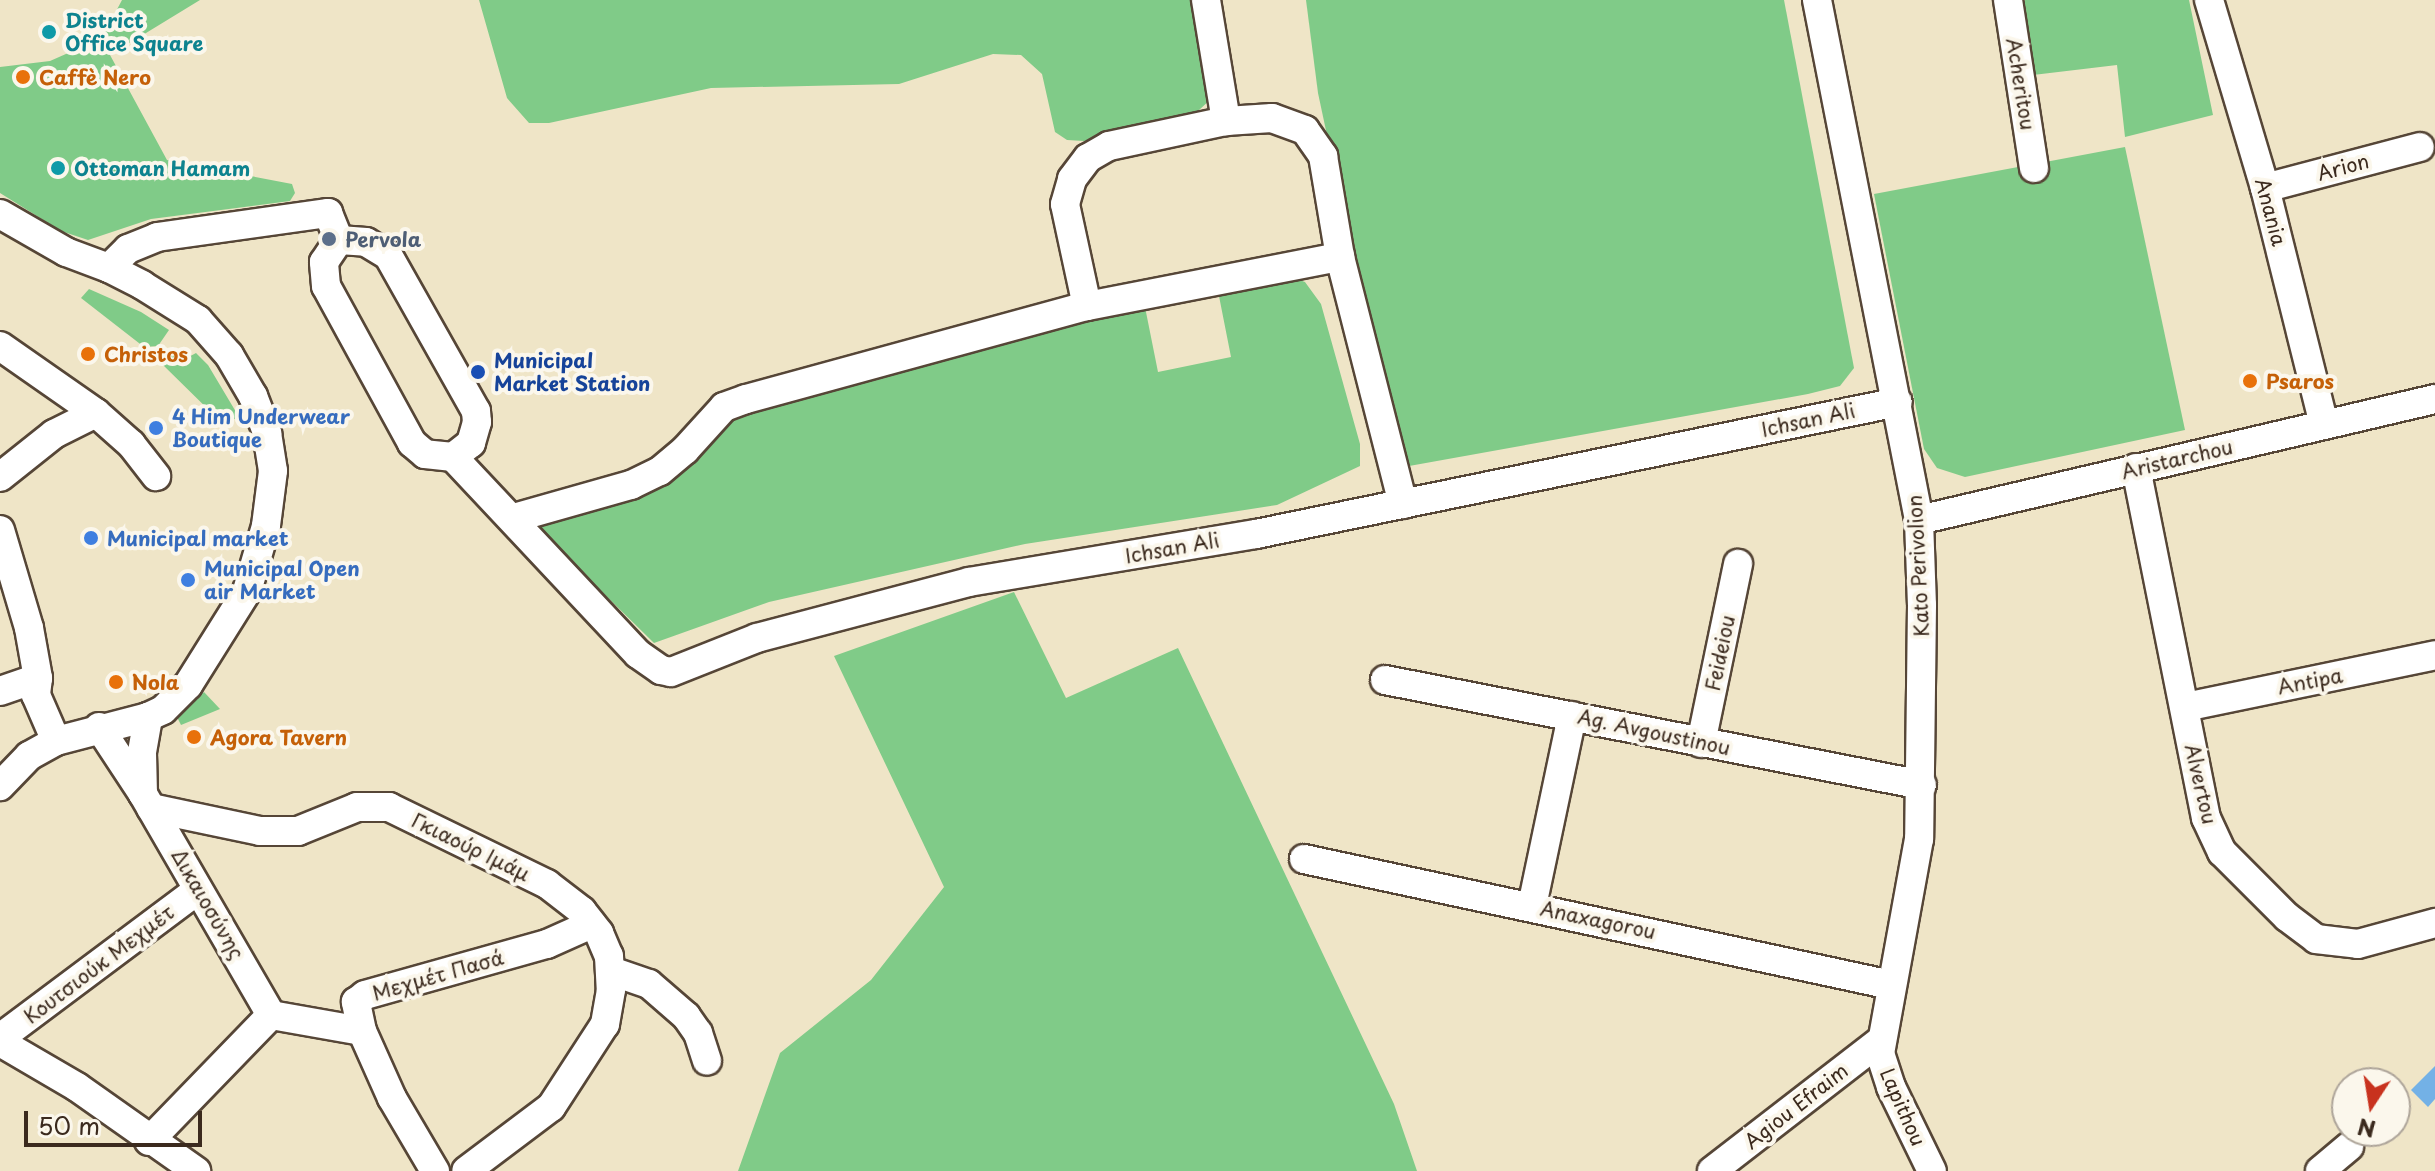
<!DOCTYPE html>
<meta charset="utf-8">
<style>
body{margin:0}
#map{position:relative;width:2435px;height:1171px;overflow:hidden;background:#efe5c7;font-family:"Playpen Sans",sans-serif}
div>[style]{position:absolute}
.green>*{inset:0;background:#80cb88}
.water>*{inset:0;background:#73b1e6}
.roads{filter:drop-shadow(2px 0 #564637) drop-shadow(-2px 0 #564637) drop-shadow(0 2px #564637) drop-shadow(0 -2px #564637)}
.minor>*{height:28px;margin:-14px;padding:0 14px;transform-origin:14px;border-radius:14px;background:#fff}
.dots>*{width:22px;height:22px;translate:-50% -50%;box-sizing:border-box;border:4px solid #fbf7ec;border-radius:50%}
span{translate:-50% -50%;white-space:nowrap;text-align:center;line-height:1.15;-webkit-text-stroke:8px #fbf7ec;paint-order:stroke}
.culture-label{font-size:20px;color:#0d838f;font-weight:700}
.left{translate:0 -50%;text-align:left}
.food-label{font-size:20px;color:#c56008;font-weight:700}
.street-label{font-size:20px;color:#3b2a1e}
.service-label{font-size:20px;color:#4e5e75;font-weight:700}
.transit-label{font-size:20px;color:#164399;font-weight:700}
.shop-label{font-size:20px;color:#366cbe;font-weight:700}
.north{position:absolute;left:2331px;top:1067px;width:80px;height:80px;box-sizing:border-box;background:#fbf7ec;border:2px solid #aea59a;border-radius:50%;rotate:192deg;font-size:22px;font-weight:700;line-height:32px;text-align:center;color:#3b2a1e}
.north::after{content:'';display:block;margin:auto;width:28px;height:36px;background:#c8321e;clip-path:polygon(50% 0,100% 100%,50% 72%,0 100%)}
.scale{position:absolute;left:24px;top:1111px;width:178px;height:36px;box-sizing:border-box;border:4px solid #3b2a1e;border-top:0;padding-left:10px;font-size:24px;line-height:28px;white-space:nowrap;color:#3b2a1e;-webkit-text-stroke:6px #fbf7ec;paint-order:stroke}
</style>
<div id="map">
<div class="green">
<i style="clip-path:polygon(122px 0,200px 0,110px 55px,167px 160px,292px 184px,295px 193px,290px 201px,151px 219px,88px 240px,61px 231px,0 193px,0 67px,50px 61px,84px 46px,113px 17px)"></i>
<i style="clip-path:polygon(479px 0,1194px 0,1212px 98px,1198px 111px,1084px 141px,1067px 140px,1055px 132px,1042px 74px,1021px 55px,993px 54px,899px 84px,711px 88px,549px 123px,529px 123px,507px 98px)"></i>
<i style="clip-path:polygon(1306px 0,1784px 0,1854px 368px,1840px 386px,1808px 394px,1398px 468px,1318px 93px)"></i>
<i style="clip-path:polygon(2025px 0,2189px 0,2213px 115px,2125px 137px,2117px 65px,2033px 75px,2021px 12px)"></i>
<i style="clip-path:polygon(2125px 147px,2185px 430px,1965px 477px,1937px 468px,1924px 449px,1874px 194px)"></i>
<i style="clip-path:polygon(1283px 274px,1305px 282px,1321px 304px,1360px 444px,1360px 466px,1277px 505px,1025px 544px,769px 602px,654px 643px,536px 527px,552px 512px,590px 502px,721px 415px,1144px 302px,1158px 372px,1231px 357px,1218px 291px)"></i>
<i style="clip-path:polygon(89px 289px,141px 312px,169px 330px,158px 346px,144px 347px,81px 298px)"></i>
<i style="clip-path:polygon(170px 349px,185px 359px,196px 353px,208px 365px,239px 417px,223px 424px,163px 365px)"></i>
<i style="clip-path:polygon(1014px 592px,1066px 698px,1178px 648px,1394px 1104px,1417px 1171px,738px 1171px,780px 1053px,871px 980px,944px 887px,834px 656px)"></i>
<i style="clip-path:polygon(204px 692px,220px 709px,181px 725px,177px 717px)"></i>
</div>
<div class="water">
<i style="clip-path:polygon(2435px 1066px,2435px 1099px,2428px 1107px,2411px 1090px)"></i>
</div>
<div class="roads">
<div class="minor">
<i style="left:1206px;top:0;width:123px;rotate:80.6deg"></i>
<i style="left:1817px;top:0;width:530px;rotate:78.9deg"></i>
<i style="left:1919px;top:520px;width:85px;rotate:88deg"></i>
<i style="left:1922px;top:605px;width:234px;rotate:90.7deg"></i>
<i style="left:1919px;top:839px;width:218px;rotate:100.3deg"></i>
<i style="left:1880px;top:1053px;width:36px;rotate:72deg"></i>
<i style="left:1891px;top:1087px;width:93px;rotate:64deg"></i>
<i style="left:2008px;top:0;width:170px;rotate:81.2deg"></i>
<i style="left:2209px;top:0;width:196px;rotate:73.4deg"></i>
<i style="left:2265px;top:188px;width:244px;rotate:76deg"></i>
<i style="left:2265px;top:188px;width:160px;rotate:-14.8deg"></i>
<i style="left:0;top:214px;width:76px;rotate:29.9deg"></i>
<i style="left:66px;top:252px;width:46px;rotate:20.4deg"></i>
<i style="left:109px;top:268px;width:37px;rotate:27deg"></i>
<i style="left:142px;top:285px;width:66px;rotate:32deg"></i>
<i style="left:198px;top:320px;width:47px;rotate:48.5deg"></i>
<i style="left:229px;top:355px;width:48px;rotate:59.7deg"></i>
<i style="left:253px;top:396px;width:40px;rotate:69deg"></i>
<i style="left:267px;top:433px;width:38px;rotate:81deg"></i>
<i style="left:273px;top:471px;width:55px;rotate:97.3deg"></i>
<i style="left:266px;top:526px;width:68px;rotate:106.3deg"></i>
<i style="left:247px;top:591px;width:111px;rotate:122.1deg"></i>
<i style="left:188px;top:685px;width:35px;rotate:135deg"></i>
<i style="left:163px;top:710px;width:17px;rotate:155deg"></i>
<i style="left:148px;top:717px;width:95px;rotate:165.4deg"></i>
<i style="left:56px;top:741px;width:31px;rotate:151deg"></i>
<i style="left:29px;top:756px;width:42px;rotate:134deg"></i>
<i style="left:339px;top:240px;width:27px;rotate:4deg"></i>
<i style="left:366px;top:242px;width:26px;rotate:31deg"></i>
<i style="left:388px;top:255px;width:179px;rotate:60.6deg"></i>
<i style="left:476px;top:411px;width:11px;rotate:85deg"></i>
<i style="left:477px;top:422px;width:22px;rotate:106deg"></i>
<i style="left:471px;top:443px;width:23px;rotate:142deg"></i>
<i style="left:453px;top:457px;width:28px;rotate:-174deg"></i>
<i style="left:425px;top:454px;width:17px;rotate:-140deg"></i>
<i style="left:412px;top:443px;width:179px;rotate:-118.7deg"></i>
<i style="left:326px;top:286px;width:24px;rotate:-95deg"></i>
<i style="left:324px;top:262px;width:27px;rotate:-56deg"></i>
<i style="left:109px;top:268px;width:27px;rotate:-45deg"></i>
<i style="left:128px;top:249px;width:31px;rotate:-22deg"></i>
<i style="left:157px;top:237px;width:173px;rotate:-8deg"></i>
<i style="left:328px;top:213px;width:29px;rotate:68deg"></i>
<i style="left:1087px;top:306px;width:104px;rotate:-102.2deg"></i>
<i style="left:1065px;top:204px;width:26px;rotate:-74deg"></i>
<i style="left:1072px;top:179px;width:26px;rotate:-53deg"></i>
<i style="left:1088px;top:158px;width:24px;rotate:-30deg"></i>
<i style="left:1109px;top:146px;width:120px;rotate:-12.1deg"></i>
<i style="left:1226px;top:121px;width:46px;rotate:-3.7deg"></i>
<i style="left:1272px;top:118px;width:35px;rotate:20deg"></i>
<i style="left:1305px;top:130px;width:32px;rotate:55deg"></i>
<i style="left:1323px;top:156px;width:102px;rotate:80.4deg"></i>
<i style="left:1340px;top:257px;width:255px;rotate:75.7deg"></i>
<i style="left:0;top:346px;width:117px;rotate:34.9deg"></i>
<i style="left:96px;top:413px;width:47px;rotate:41.5deg"></i>
<i style="left:131px;top:444px;width:41px;rotate:52deg"></i>
<i style="left:453px;top:457px;width:270px;rotate:46.8deg"></i>
<i style="left:638px;top:654px;width:28px;rotate:35deg"></i>
<i style="left:661px;top:670px;width:10px;rotate:11deg"></i>
<i style="left:671px;top:672px;width:92px;rotate:-21.6deg"></i>
<i style="left:757px;top:638px;width:219px;rotate:-14.8deg"></i>
<i style="left:969px;top:582px;width:291px;rotate:-9.5deg"></i>
<i style="left:1256px;top:534px;width:655px;rotate:-11.62deg"></i>
<i style="left:2136px;top:468px;width:357px;rotate:78.7deg"></i>
<i style="left:2206px;top:818px;width:38px;rotate:65deg"></i>
<i style="left:2222px;top:852px;width:92px;rotate:45deg"></i>
<i style="left:2287px;top:917px;width:36px;rotate:37deg"></i>
<i style="left:2316px;top:939px;width:42px;rotate:6.8deg"></i>
<i style="left:2358px;top:944px;width:80px;rotate:-15.3deg"></i>
<i style="left:0;top:477px;width:69px;rotate:-38.5deg"></i>
<i style="left:54px;top:434px;width:47px;rotate:-26.6deg"></i>
<i style="left:514px;top:518px;width:122px;rotate:-15.8deg"></i>
<i style="left:631px;top:485px;width:32px;rotate:-26deg"></i>
<i style="left:660px;top:471px;width:33px;rotate:-40deg"></i>
<i style="left:685px;top:450px;width:58px;rotate:-47.8deg"></i>
<i style="left:724px;top:407px;width:23px;rotate:-20deg"></i>
<i style="left:746px;top:399px;width:353px;rotate:-15.3deg"></i>
<i style="left:1087px;top:306px;width:258px;rotate:-11deg"></i>
<i style="left:1919px;top:520px;width:530px;rotate:-13.2deg"></i>
<i style="left:0;top:530px;width:102px;rotate:73.5deg"></i>
<i style="left:29px;top:628px;width:51px;rotate:79.8deg"></i>
<i style="left:38px;top:678px;width:17px;rotate:97deg"></i>
<i style="left:36px;top:695px;width:50px;rotate:66.5deg"></i>
<i style="left:1385px;top:680px;width:547px;rotate:11.06deg"></i>
<i style="left:0;top:691px;width:40px;rotate:-18.9deg"></i>
<i style="left:2185px;top:707px;width:255px;rotate:-11.7deg"></i>
<i style="left:99px;top:727px;width:80px;rotate:56.7deg"></i>
<i style="left:143px;top:794px;width:255px;rotate:59.9deg"></i>
<i style="left:1701px;top:743px;width:183px;rotate:-78.3deg"></i>
<i style="left:143px;top:794px;width:42px;rotate:-91.4deg"></i>
<i style="left:142px;top:752px;width:36px;rotate:-80deg"></i>
<i style="left:151px;top:808px;width:111px;rotate:11.9deg"></i>
<i style="left:260px;top:831px;width:38px"></i>
<i style="left:298px;top:831px;width:64px;rotate:-22.1deg"></i>
<i style="left:357px;top:807px;width:32px"></i>
<i style="left:389px;top:807px;width:176px;rotate:26deg"></i>
<i style="left:547px;top:884px;width:44px;rotate:37.6deg"></i>
<i style="left:582px;top:911px;width:28px;rotate:52deg"></i>
<i style="left:599px;top:933px;width:25px;rotate:67deg"></i>
<i style="left:609px;top:956px;width:34px;rotate:87deg"></i>
<i style="left:611px;top:990px;width:35px;rotate:100deg"></i>
<i style="left:605px;top:1024px;width:99px;rotate:123deg"></i>
<i style="left:551px;top:1107px;width:106px;rotate:143deg"></i>
<i style="left:1304px;top:859px;width:600px;rotate:12.11deg"></i>
<i style="left:1532px;top:906px;width:194px;rotate:-78.1deg"></i>
<i style="left:611px;top:971px;width:40px;rotate:18.9deg"></i>
<i style="left:649px;top:984px;width:49px;rotate:40.9deg"></i>
<i style="left:686px;top:1016px;width:21px;rotate:55deg"></i>
<i style="left:698px;top:1033px;width:29px;rotate:72deg"></i>
<i style="left:271px;top:1015px;width:92px;rotate:10deg"></i>
<i style="left:0;top:1038px;width:247px;rotate:-36.8deg"></i>
<i style="left:0;top:1042px;width:89px;rotate:30.3deg"></i>
<i style="left:77px;top:1087px;width:146px;rotate:35.2deg"></i>
<i style="left:149px;top:1141px;width:175px;rotate:-45.9deg"></i>
<i style="left:435px;top:1171px;width:85px;rotate:-120.5deg"></i>
<i style="left:392px;top:1098px;width:73px;rotate:-114.1deg"></i>
<i style="left:362px;top:1031px;width:30px;rotate:-102deg"></i>
<i style="left:356px;top:1002px;width:11px;rotate:-38deg"></i>
<i style="left:365px;top:995px;width:189px;rotate:-15.7deg"></i>
<i style="left:547px;top:944px;width:49px;rotate:-24deg"></i>
<i style="left:1712px;top:1171px;width:212px;rotate:-37.7deg"></i>
<i style="left:2320px;top:1171px;width:38px;rotate:-40deg"></i>
</div>
</div>
<div class="dots">
<i style="left:49px;top:32px;background:#0f9aa8"></i>
<i style="left:23px;top:77px;background:#e8710a"></i>
<i style="left:58px;top:168px;background:#0f9aa8"></i>
<i style="left:329px;top:239px;background:#5c6f8a"></i>
<i style="left:88px;top:354px;background:#e8710a"></i>
<i style="left:478px;top:372px;background:#1a4fb4"></i>
<i style="left:2250px;top:381px;background:#e8710a"></i>
<i style="left:156px;top:428px;background:#3f7fe0"></i>
<i style="left:91px;top:538px;background:#3f7fe0"></i>
<i style="left:188px;top:580px;background:#3f7fe0"></i>
<i style="left:116px;top:682px;background:#e8710a"></i>
<i style="left:194px;top:737px;background:#e8710a"></i>
</div>
<div class="culture-label">
<span class="left" style="left:65px;top:32px">District<br>Office Square</span>
<span class="left" style="left:74px;top:168px">Ottoman Hamam</span>
</div>
<div class="food-label">
<span class="left" style="left:39px;top:77px">Caffè Nero</span>
<span class="left" style="left:104px;top:354px">Christos</span>
<span class="left" style="left:2266px;top:381px">Psaros</span>
<span class="left" style="left:132px;top:682px">Nola</span>
<span class="left" style="left:210px;top:737px">Agora Tavern</span>
</div>
<div class="street-label">
<span style="left:2021px;top:84px;rotate:81deg">Acheritou</span>
<span style="left:2343px;top:167px;rotate:-15deg">Arion</span>
<span style="left:2271px;top:212px;rotate:75deg">Anania</span>
<span style="left:1808px;top:420px;rotate:-12deg">Ichsan Ali</span>
<span style="left:2177px;top:459px;rotate:-13deg">Aristarchou</span>
<span style="left:1172px;top:548px;rotate:-10deg">Ichsan Ali</span>
<span style="left:1918px;top:566px;rotate:-93deg">Kato Perivolion</span>
<span style="left:1720px;top:653px;rotate:-78deg">Feideiou</span>
<span style="left:2310px;top:681px;rotate:-11deg">Antipa</span>
<span style="left:1654px;top:732px;rotate:12deg">Ag. Avgoustinou</span>
<span style="left:2201px;top:784px;rotate:77deg">Alvertou</span>
<span style="left:471px;top:847px;rotate:26deg">Γκιαούρ Ιμάμ</span>
<span style="left:208px;top:904px;rotate:60deg">Δικαιοσύνης</span>
<span style="left:1598px;top:920px;rotate:12deg">Anaxagorou</span>
<span style="left:99px;top:964px;rotate:-37deg">Κουτσιούκ Μεχμέτ</span>
<span style="left:438px;top:975px;rotate:-16deg">Μεχμέτ Πασά</span>
<span style="left:1796px;top:1106px;rotate:-38deg">Agiou Efraim</span>
<span style="left:1903px;top:1107px;rotate:66deg">Lapithou</span>
</div>
<div class="service-label">
<span class="left" style="left:345px;top:239px">Pervola</span>
</div>
<div class="transit-label">
<span class="left" style="left:494px;top:372px">Municipal<br>Market Station</span>
</div>
<div class="shop-label">
<span class="left" style="left:172px;top:428px">4 Him Underwear<br>Boutique</span>
<span class="left" style="left:107px;top:538px">Municipal market</span>
<span class="left" style="left:204px;top:580px">Municipal Open<br>air Market</span>
</div>
<div class="north">N</div>
<div class="scale">50 m</div>
</div>
